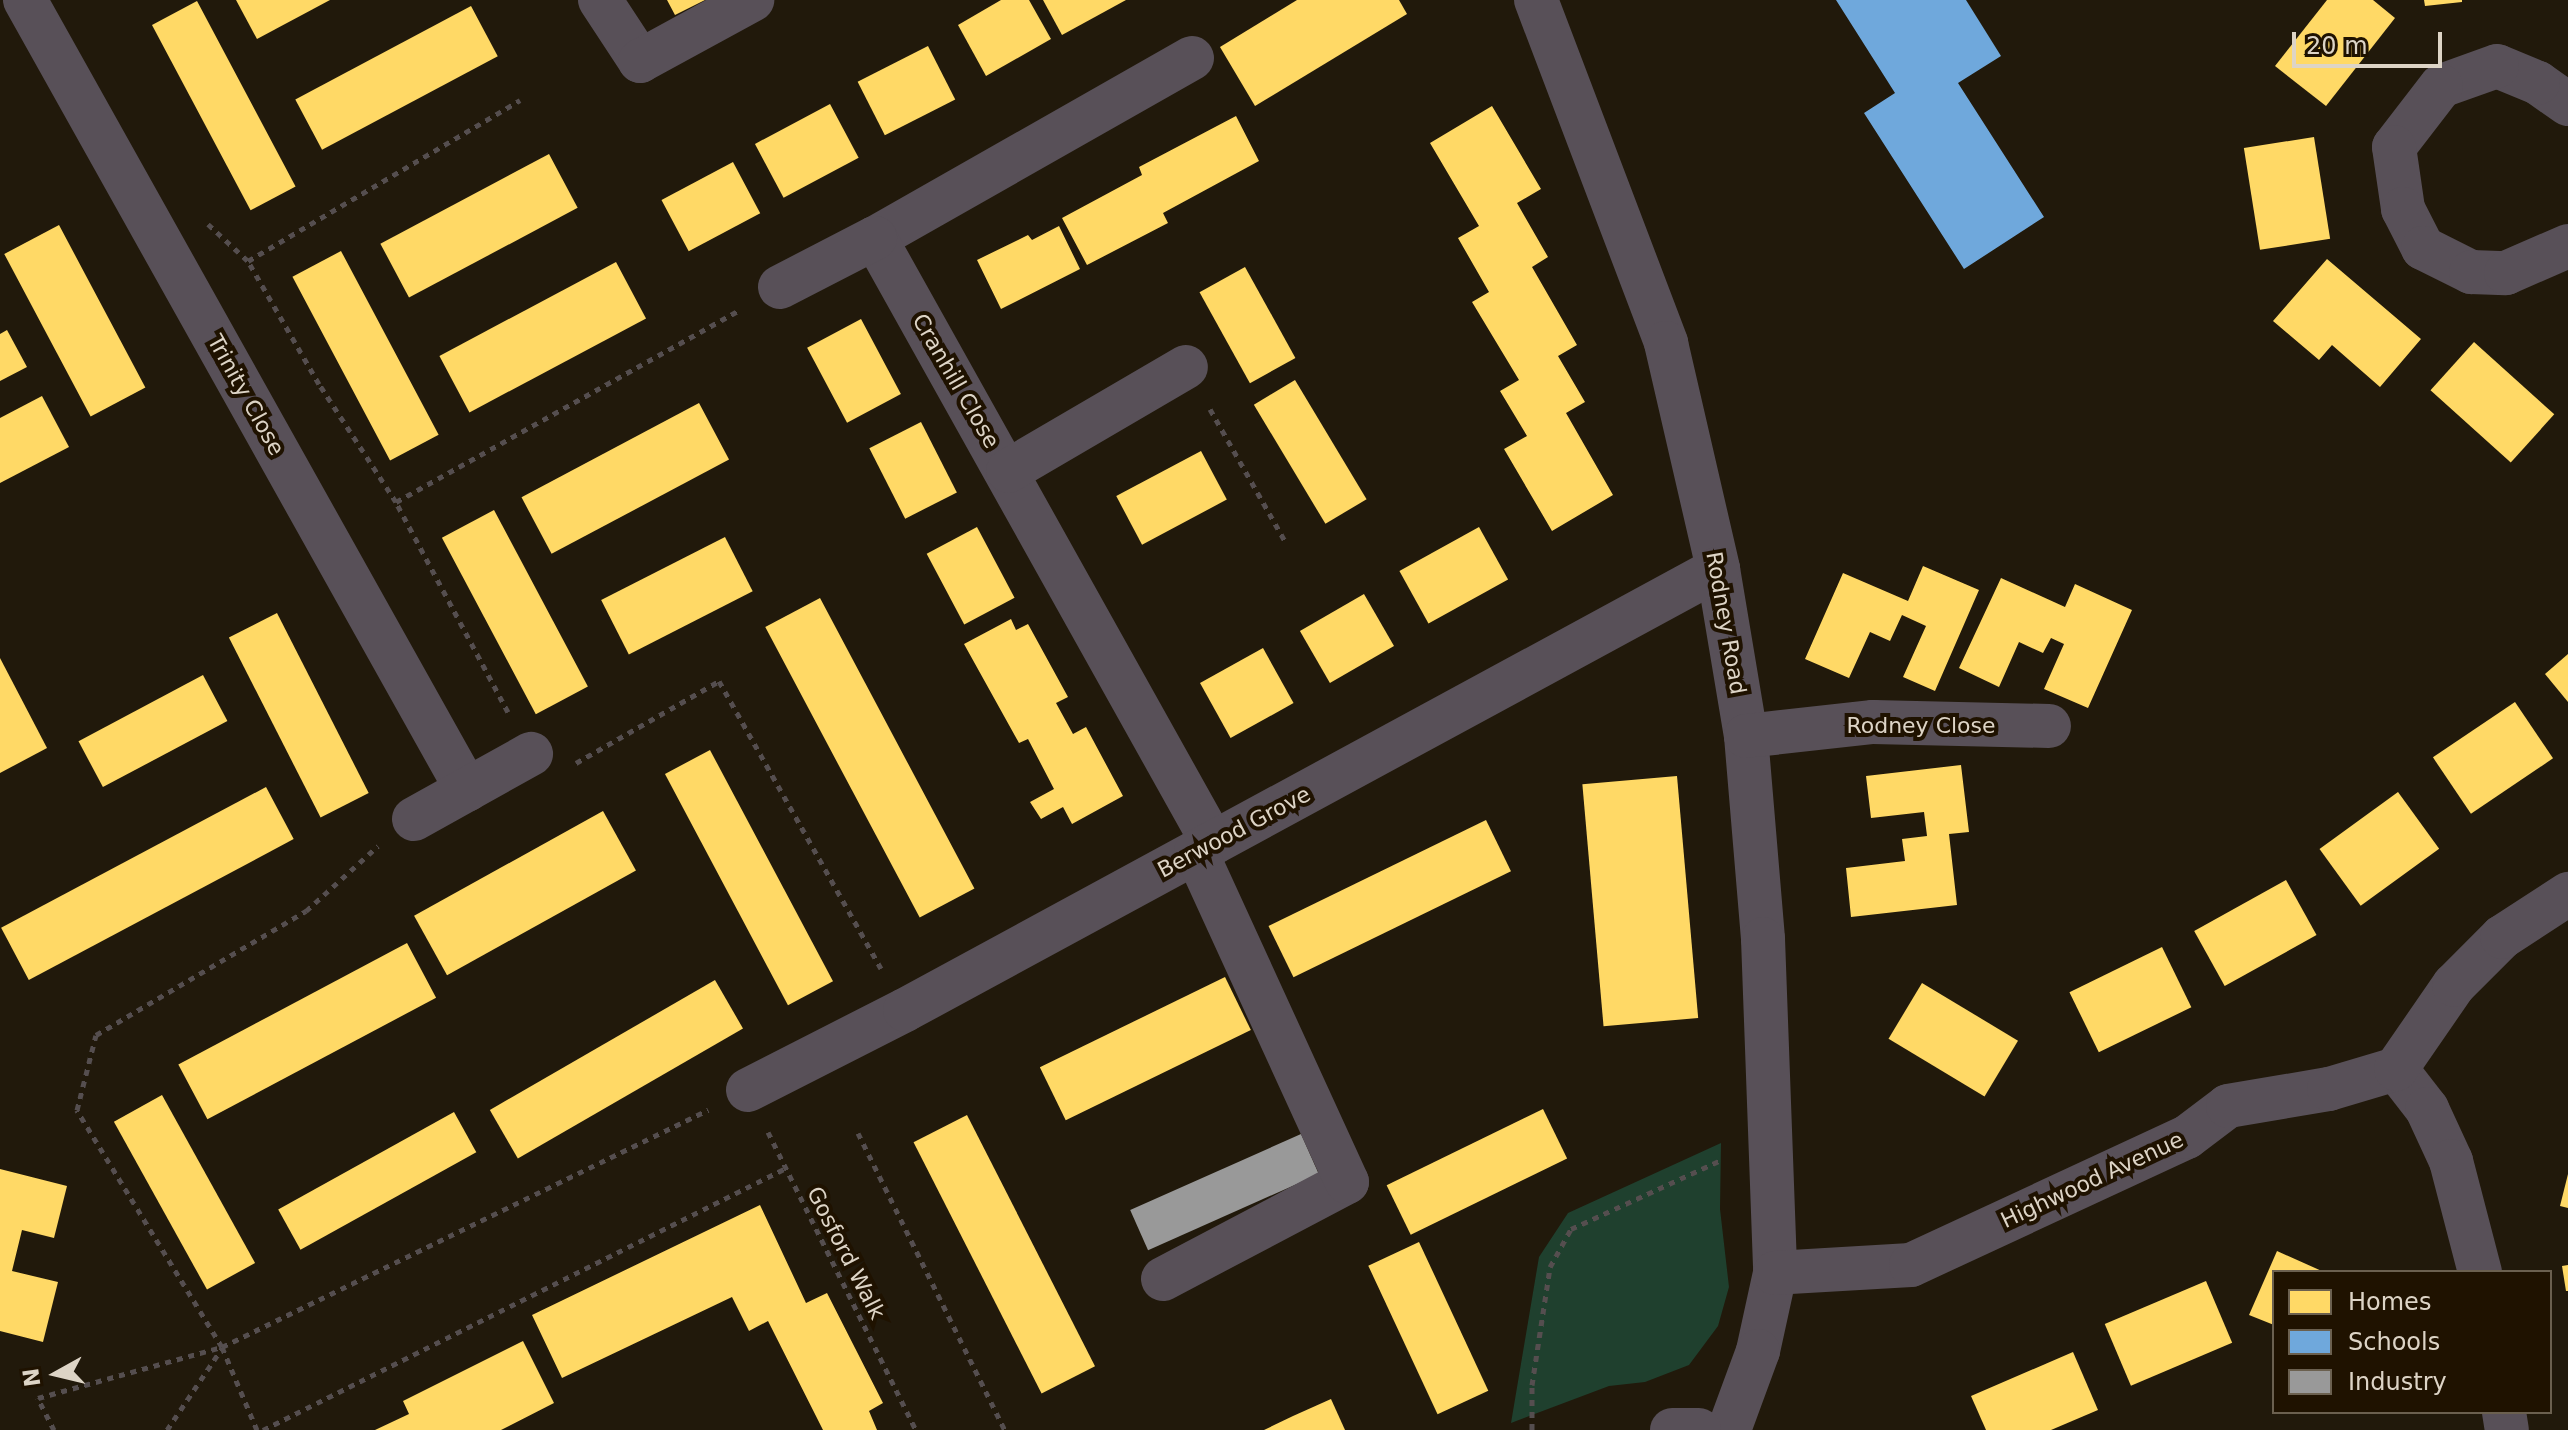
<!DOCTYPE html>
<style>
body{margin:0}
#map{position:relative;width:2568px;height:1430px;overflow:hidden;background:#21190b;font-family:"DejaVu Sans",sans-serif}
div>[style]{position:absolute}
.green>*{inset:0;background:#1f402e}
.homes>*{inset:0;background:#ffd966;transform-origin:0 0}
.schools>*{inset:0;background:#6fa8dc}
.industry>*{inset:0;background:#999;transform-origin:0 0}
.path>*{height:5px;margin-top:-2.5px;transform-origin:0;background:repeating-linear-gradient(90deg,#554e4f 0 6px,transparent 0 12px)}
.minor>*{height:44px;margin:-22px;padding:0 22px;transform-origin:22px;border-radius:22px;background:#585058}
span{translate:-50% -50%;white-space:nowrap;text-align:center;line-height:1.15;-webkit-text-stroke:8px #1f1200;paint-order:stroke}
.street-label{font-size:22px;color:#ddd4c6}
.legend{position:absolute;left:2272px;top:1270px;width:280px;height:144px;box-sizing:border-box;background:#1f1200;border:2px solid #6b604f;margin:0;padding:10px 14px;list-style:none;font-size:24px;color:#ddd4c6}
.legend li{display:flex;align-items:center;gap:16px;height:40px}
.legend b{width:40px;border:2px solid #6b604f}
.north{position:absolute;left:16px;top:1334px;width:80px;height:80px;-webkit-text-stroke:6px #1f1200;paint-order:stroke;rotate:262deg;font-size:22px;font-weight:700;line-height:32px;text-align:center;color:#ddd4c6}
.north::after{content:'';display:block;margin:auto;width:28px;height:36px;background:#ddd4c6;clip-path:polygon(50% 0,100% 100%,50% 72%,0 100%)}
.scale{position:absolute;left:2292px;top:32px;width:150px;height:36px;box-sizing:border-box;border:4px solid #ddd4c6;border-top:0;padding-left:10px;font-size:24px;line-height:28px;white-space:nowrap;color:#ddd4c6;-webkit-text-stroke:6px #1f1200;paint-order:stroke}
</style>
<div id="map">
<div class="green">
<i style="clip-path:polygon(1721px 1143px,1720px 1209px,1729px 1287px,1718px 1326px,1689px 1365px,1645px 1382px,1609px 1386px,1511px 1423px,1539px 1257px,1568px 1213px)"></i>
</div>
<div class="homes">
<i style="clip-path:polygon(236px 0,330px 0,257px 39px)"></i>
<i style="clip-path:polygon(667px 0,705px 0,675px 15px)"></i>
<i style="clip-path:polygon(1001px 0,1029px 0,1051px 39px,986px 76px,958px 25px)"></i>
<i style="clip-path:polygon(1043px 0,1126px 0,1062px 35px)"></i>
<i style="clip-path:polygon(1297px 0,1399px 0,1407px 14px,1255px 106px,1220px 47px)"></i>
<i style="clip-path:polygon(2327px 0,2373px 0,2395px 18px,2326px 106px,2275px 66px)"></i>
<i style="clip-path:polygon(2424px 0,2462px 0,2462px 2px,2425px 6px)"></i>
<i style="left:197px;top:1px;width:210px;height:51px;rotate:62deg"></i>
<i style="left:471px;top:6px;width:57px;height:199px;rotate:62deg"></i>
<i style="left:928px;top:46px;width:60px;height:79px;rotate:63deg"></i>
<i style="left:830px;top:104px;width:61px;height:85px;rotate:62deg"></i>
<i style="clip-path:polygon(1492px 106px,1541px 189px,1517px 203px,1548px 257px,1532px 267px,1577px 345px,1558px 356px,1585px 402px,1566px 413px,1613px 495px,1552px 531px,1504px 449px,1527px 436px,1500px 391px,1519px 380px,1472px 302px,1489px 292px,1458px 238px,1479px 226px,1430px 143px)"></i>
<i style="clip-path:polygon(1236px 116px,1259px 161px,1163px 213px,1168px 223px,1087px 265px,1062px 218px,1142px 175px,1139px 167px)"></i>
<i style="left:2314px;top:137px;width:103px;height:71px;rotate:81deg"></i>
<i style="left:549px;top:154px;width:61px;height:191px;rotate:62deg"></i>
<i style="left:733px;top:162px;width:58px;height:81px;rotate:62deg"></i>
<i style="left:59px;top:225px;width:184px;height:62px;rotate:62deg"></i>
<i style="clip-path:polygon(1059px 226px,1080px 269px,1001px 309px,977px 260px,1028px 235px,1032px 240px)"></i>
<i style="left:341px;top:251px;width:208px;height:55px;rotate:62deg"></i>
<i style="clip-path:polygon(2327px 259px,2421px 339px,2380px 387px,2332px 345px,2319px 360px,2273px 321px)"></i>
<i style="left:616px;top:262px;width:64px;height:200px;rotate:62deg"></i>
<i style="left:1245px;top:267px;width:104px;height:52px;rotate:61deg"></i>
<i style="left:861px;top:319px;width:85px;height:61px;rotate:62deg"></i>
<i style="clip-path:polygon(7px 330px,27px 367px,0 381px,0 334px)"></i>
<i style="left:2474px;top:342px;width:108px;height:65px;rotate:42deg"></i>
<i style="left:1295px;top:380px;width:139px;height:48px;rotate:59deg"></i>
<i style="clip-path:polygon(42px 396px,69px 447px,0 483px,0 418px)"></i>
<i style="left:699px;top:403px;width:64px;height:201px;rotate:62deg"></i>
<i style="left:921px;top:422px;width:79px;height:58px;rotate:63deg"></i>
<i style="left:1201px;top:451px;width:55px;height:96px;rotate:62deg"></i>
<i style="left:494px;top:510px;width:200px;height:59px;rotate:62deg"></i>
<i style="left:977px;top:527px;width:80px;height:57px;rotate:62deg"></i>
<i style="left:1479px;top:527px;width:60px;height:91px;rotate:61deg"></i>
<i style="left:725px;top:537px;width:61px;height:139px;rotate:63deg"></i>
<i style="clip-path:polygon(1923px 566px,1979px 590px,1935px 691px,1903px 677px,1926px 626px,1902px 615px,1890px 641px,1870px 632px,1849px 678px,1805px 659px,1843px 573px,1908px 601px)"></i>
<i style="clip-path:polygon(2001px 578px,2065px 607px,2075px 584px,2132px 610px,2088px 708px,2044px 689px,2064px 644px,2051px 638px,2043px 653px,2019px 642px,1999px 687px,1959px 668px)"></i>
<i style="left:1364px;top:594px;width:60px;height:74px;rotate:60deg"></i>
<i style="left:820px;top:598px;width:329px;height:62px;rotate:62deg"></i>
<i style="left:277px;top:613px;width:202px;height:54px;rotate:63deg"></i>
<i style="clip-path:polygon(1011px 619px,1016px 630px,1028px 624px,1068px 697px,1056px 703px,1073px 734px,1086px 727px,1123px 796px,1072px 824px,1063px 807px,1041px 819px,1030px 802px,1054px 789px,1028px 739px,1019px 743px,964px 644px)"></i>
<i style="left:1263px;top:648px;width:63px;height:72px;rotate:61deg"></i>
<i style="clip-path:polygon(2568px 654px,2568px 702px,2545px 674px)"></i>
<i style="clip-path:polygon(0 658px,47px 748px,0 773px)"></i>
<i style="left:203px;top:675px;width:52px;height:141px;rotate:62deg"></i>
<i style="left:2515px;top:702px;width:68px;height:99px;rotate:56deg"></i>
<i style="left:710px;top:750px;width:262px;height:51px;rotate:62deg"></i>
<i style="clip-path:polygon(1961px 765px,1969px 832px,1949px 834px,1957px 905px,1851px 917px,1846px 868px,1905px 861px,1902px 839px,1927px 836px,1924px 812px,1871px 818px,1866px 776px)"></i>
<i style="left:1677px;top:776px;width:243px;height:95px;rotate:85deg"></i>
<i style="left:266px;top:787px;width:59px;height:300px;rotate:62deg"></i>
<i style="left:2398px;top:792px;width:70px;height:97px;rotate:54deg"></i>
<i style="left:603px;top:811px;width:68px;height:216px;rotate:61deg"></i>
<i style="left:1486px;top:820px;width:57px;height:242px;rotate:64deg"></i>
<i style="left:2286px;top:880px;width:63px;height:105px;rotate:61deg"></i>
<i style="left:407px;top:943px;width:62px;height:259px;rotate:62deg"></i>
<i style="left:2162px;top:947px;width:67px;height:103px;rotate:64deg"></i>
<i style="left:1225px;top:977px;width:59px;height:206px;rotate:64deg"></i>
<i style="left:715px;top:980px;width:56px;height:260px;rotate:60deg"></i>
<i style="left:1922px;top:983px;width:112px;height:65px;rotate:31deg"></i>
<i style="left:162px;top:1095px;width:192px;height:55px;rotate:61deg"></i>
<i style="left:1543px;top:1109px;width:55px;height:174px;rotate:64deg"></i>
<i style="left:454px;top:1112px;width:46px;height:201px;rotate:61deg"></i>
<i style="left:967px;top:1115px;width:282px;height:60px;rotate:63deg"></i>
<i style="clip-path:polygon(0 1169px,67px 1186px,54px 1238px,22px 1230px,12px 1271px,58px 1282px,43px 1342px,0 1331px)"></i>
<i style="clip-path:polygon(2568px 1174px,2568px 1208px,2560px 1206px)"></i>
<i style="clip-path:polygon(760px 1205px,806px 1303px,827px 1293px,883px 1403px,869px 1411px,877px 1430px,823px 1430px,768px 1321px,749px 1331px,732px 1297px,562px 1378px,532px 1315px)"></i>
<i style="left:1419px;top:1242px;width:164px;height:56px;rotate:65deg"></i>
<i style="clip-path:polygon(2277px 1251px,2324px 1272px,2274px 1272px,2274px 1325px,2249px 1315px)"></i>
<i style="clip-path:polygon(2568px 1265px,2568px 1291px,2566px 1291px,2562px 1266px)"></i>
<i style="left:2206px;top:1281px;width:67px;height:110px;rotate:67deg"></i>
<i style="clip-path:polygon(523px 1341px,554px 1403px,501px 1430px,375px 1430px,409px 1414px,403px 1401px)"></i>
<i style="clip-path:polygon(2073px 1352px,2098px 1410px,2051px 1430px,1986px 1430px,1971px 1396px)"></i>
<i style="clip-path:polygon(1331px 1399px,1345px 1430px,1264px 1430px,1293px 1416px)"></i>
</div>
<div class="schools">
<i style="clip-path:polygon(1836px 0,1966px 0,2001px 56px,1958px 83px,2044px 217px,1964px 269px,1864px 113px,1895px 93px)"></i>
</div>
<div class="industry">
<i style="left:1301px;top:1134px;width:44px;height:187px;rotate:66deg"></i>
</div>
<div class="path">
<i style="left:208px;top:224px;width:54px;rotate:42.8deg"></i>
<i style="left:1210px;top:409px;width:152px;rotate:60.4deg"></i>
<i style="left:396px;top:502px;width:141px;rotate:-123.1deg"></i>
<i style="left:319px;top:384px;width:142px;rotate:-120deg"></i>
<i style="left:248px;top:261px;width:316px;rotate:-30.6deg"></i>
<i style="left:508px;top:712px;width:238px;rotate:-118.1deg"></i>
<i style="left:396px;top:502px;width:392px;rotate:-29.2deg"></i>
<i style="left:576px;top:763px;width:165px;rotate:-29.8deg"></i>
<i style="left:719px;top:681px;width:330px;rotate:60.6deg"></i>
<i style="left:768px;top:1132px;width:333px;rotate:63.6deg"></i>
<i style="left:858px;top:1133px;width:331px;rotate:63.7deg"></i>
<i style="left:54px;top:1430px;width:36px;rotate:-117deg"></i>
<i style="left:38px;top:1398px;width:191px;rotate:-15.5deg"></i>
<i style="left:222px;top:1347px;width:541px;rotate:-26deg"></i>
<i style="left:167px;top:1430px;width:99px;rotate:-56.1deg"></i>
<i style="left:257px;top:1430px;width:90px;rotate:-112.9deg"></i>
<i style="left:222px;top:1347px;width:278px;rotate:-121.5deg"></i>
<i style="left:77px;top:1110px;width:77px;rotate:-75.8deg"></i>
<i style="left:96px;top:1035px;width:244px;rotate:-30.6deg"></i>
<i style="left:306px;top:911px;width:97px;rotate:-42.1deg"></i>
<i style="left:263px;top:1430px;width:585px;rotate:-26.61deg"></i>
<i style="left:1532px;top:1430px;width:45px;rotate:-90deg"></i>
<i style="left:1532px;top:1385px;width:119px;rotate:-81.3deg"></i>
<i style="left:1550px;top:1267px;width:43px;rotate:-61.1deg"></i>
<i style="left:1571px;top:1229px;width:167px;rotate:-24.7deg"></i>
</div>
<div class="minor">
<i style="left:25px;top:0;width:905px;rotate:60.77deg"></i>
<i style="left:600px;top:0;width:73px;rotate:56.7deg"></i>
<i style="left:640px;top:61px;width:128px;rotate:-28.6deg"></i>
<i style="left:1536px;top:0;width:367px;rotate:69.2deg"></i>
<i style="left:1666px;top:343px;width:232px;rotate:77deg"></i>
<i style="left:1718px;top:569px;width:169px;rotate:80.5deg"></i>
<i style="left:1746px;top:736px;width:204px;rotate:85.2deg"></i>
<i style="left:1763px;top:939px;width:334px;rotate:87.9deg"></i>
<i style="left:1775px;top:1273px;width:80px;rotate:102.3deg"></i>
<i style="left:1758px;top:1351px;width:84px;rotate:110.2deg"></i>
<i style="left:1192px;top:58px;width:365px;rotate:150.4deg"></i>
<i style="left:875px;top:238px;width:693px;rotate:60.81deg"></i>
<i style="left:2568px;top:104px;width:37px;rotate:-145deg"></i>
<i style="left:2538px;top:83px;width:44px;rotate:-157.5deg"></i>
<i style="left:2497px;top:66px;width:59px;rotate:160.3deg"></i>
<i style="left:2441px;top:86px;width:77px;rotate:127.6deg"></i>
<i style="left:2394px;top:147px;width:63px;rotate:81.7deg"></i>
<i style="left:2403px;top:209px;width:44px;rotate:62.9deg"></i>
<i style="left:2423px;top:248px;width:54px;rotate:26.6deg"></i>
<i style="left:2471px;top:272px;width:35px;rotate:2deg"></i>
<i style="left:2506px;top:273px;width:68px;rotate:-23.5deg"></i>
<i style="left:780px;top:287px;width:107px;rotate:-27.3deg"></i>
<i style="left:1008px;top:471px;width:206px;rotate:-30.3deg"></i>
<i style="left:1746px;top:736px;width:128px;rotate:-6.3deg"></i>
<i style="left:1873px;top:722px;width:176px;rotate:1.3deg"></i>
<i style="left:414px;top:819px;width:134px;rotate:-29.1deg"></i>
<i style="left:2396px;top:1069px;width:51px;rotate:52.2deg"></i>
<i style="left:2427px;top:1109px;width:57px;rotate:65.2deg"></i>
<i style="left:2451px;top:1161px;width:115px;rotate:75.4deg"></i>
<i style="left:748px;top:1090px;width:176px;rotate:-27deg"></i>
<i style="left:905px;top:1010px;width:925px;rotate:-28.48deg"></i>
<i style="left:1775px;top:1273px;width:136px;rotate:-3.4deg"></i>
<i style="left:1911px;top:1265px;width:304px;rotate:-24.9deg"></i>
<i style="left:2187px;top:1137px;width:51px;rotate:-37.1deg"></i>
<i style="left:2228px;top:1106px;width:102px;rotate:-9.6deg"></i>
<i style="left:2329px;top:1089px;width:70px;rotate:-16.6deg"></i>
<i style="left:2396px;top:1069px;width:102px;rotate:-55.4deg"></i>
<i style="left:2454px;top:985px;width:68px;rotate:-45deg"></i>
<i style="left:2502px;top:937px;width:79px;rotate:-33.1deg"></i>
<i style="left:1163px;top:1279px;width:208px;rotate:-27.8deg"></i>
<i style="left:1347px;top:1182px;width:363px;rotate:-114.6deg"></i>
<i style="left:2504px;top:1412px;width:18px;rotate:81deg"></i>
<i style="left:1672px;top:1430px;width:27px"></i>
</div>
<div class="street-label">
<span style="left:956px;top:381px;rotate:60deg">Cranhill Close</span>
<span style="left:246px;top:395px;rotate:61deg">Trinity Close</span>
<span style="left:1726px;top:623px;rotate:80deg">Rodney Road</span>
<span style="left:1921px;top:726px">Rodney Close</span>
<span style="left:1234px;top:832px;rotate:-28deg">Berwood Grove</span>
<span style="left:2092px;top:1180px;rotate:-25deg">Highwood Avenue</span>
<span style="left:846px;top:1253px;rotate:63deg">Gosford Walk</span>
</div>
<ul class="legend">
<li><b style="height:22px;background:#ffd966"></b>Homes</li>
<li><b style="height:22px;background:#6fa8dc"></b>Schools</li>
<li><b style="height:22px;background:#999"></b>Industry</li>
</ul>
<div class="north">N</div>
<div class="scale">20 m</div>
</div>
